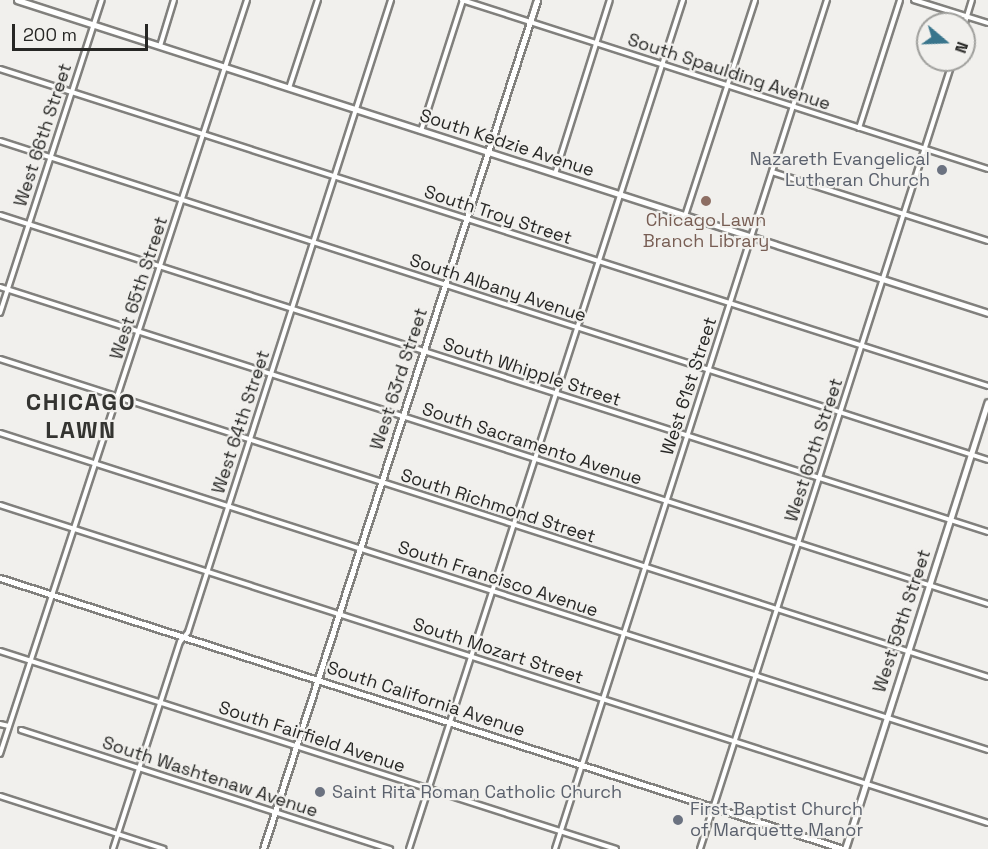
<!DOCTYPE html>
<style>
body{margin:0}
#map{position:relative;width:988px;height:849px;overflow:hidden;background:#f1f0ed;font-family:"Space Grotesk",sans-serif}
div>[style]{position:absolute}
.roads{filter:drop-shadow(2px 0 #81807d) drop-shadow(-2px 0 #81807d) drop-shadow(0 2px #81807d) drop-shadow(0 -2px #81807d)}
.street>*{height:4px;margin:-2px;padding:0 2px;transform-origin:2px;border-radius:2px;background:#fff}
.secondary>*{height:5px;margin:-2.5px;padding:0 2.5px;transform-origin:2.5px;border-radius:2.5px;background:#fff}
.dots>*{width:16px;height:16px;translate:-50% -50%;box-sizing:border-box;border:3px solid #f1f0ed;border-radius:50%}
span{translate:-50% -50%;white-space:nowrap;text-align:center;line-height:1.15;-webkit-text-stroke:4.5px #f1f0ed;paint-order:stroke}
.street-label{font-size:18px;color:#272725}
.worship-label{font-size:18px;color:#5b616d}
.right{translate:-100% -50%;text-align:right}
.left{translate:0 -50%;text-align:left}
.education-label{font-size:18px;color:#785e54}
.district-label{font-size:24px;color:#343431;font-weight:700;letter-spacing:1.5px}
.north{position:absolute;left:916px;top:12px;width:60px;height:60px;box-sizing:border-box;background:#f1f0ed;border:2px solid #a0a09d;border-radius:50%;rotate:109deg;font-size:16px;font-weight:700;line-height:24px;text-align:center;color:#272725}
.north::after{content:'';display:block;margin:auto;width:21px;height:27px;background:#39758c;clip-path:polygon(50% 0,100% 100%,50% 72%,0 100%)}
.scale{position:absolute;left:12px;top:24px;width:136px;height:27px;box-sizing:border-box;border:3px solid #272725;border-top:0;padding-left:8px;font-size:18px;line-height:21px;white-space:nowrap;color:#272725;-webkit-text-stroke:4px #f1f0ed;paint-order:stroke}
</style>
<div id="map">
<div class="roads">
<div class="street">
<i style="left:462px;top:0;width:552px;rotate:17.81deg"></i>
<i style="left:914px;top:0;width:77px;rotate:17.3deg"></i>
<i style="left:964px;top:26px;width:27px;rotate:-73deg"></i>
<i style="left:160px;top:46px;width:48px;rotate:-73.1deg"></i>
<i style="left:0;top:69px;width:1038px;rotate:17.79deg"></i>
<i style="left:289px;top:88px;width:93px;rotate:-71.8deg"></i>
<i style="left:859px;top:128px;width:134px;rotate:-72.2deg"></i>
<i style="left:421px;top:131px;width:138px;rotate:-72.2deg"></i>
<i style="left:0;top:141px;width:1038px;rotate:17.89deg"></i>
<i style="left:772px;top:172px;width:227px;rotate:17.7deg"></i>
<i style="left:555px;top:174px;width:182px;rotate:-72.5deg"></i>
<i style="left:0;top:215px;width:1038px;rotate:17.79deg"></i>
<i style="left:685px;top:216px;width:227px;rotate:-72deg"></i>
<i style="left:0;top:287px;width:1038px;rotate:17.79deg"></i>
<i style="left:0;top:313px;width:329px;rotate:-72deg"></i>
<i style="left:0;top:359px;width:1038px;rotate:17.84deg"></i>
<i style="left:0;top:433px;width:1038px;rotate:17.79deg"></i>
<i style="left:0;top:505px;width:1038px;rotate:17.84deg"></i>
<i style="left:0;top:651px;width:647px;rotate:17.82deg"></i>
<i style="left:0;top:724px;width:9px;rotate:13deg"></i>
<i style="left:21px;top:730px;width:388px;rotate:17.9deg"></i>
<i style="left:0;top:754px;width:793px;rotate:-71.86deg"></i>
<i style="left:0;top:796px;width:172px;rotate:17.9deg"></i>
<i style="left:113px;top:849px;width:218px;rotate:-72.1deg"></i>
<i style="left:180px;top:642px;width:13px;rotate:-51deg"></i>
<i style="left:188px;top:632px;width:664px;rotate:-72.19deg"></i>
<i style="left:409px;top:849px;width:892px;rotate:-72.11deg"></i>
<i style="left:555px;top:849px;width:892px;rotate:-72.24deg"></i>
<i style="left:700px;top:849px;width:829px;rotate:-72.22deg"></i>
</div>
<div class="secondary">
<i style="left:17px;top:0;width:1020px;rotate:17.87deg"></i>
<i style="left:530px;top:22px;width:21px;rotate:-73deg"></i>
<i style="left:0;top:578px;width:885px;rotate:17.82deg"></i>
<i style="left:263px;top:849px;width:892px;rotate:-72.11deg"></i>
<i style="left:845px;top:849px;width:469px;rotate:-72.3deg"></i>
</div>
</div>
<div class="dots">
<i style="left:942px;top:170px;background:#6b7280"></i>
<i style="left:706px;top:201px;background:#8d6e63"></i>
<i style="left:320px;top:792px;background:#6b7280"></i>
<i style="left:678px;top:820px;background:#6b7280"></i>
</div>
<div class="street-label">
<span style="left:729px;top:72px;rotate:18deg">South Spaulding Avenue</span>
<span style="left:43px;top:135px;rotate:-72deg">West 66th Street</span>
<span style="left:507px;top:143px;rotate:18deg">South Kedzie Avenue</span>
<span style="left:498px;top:215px;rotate:18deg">South Troy Street</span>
<span style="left:139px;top:288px;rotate:-72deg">West 65th Street</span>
<span style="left:498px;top:288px;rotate:18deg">South Albany Avenue</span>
<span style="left:532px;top:372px;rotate:18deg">South Whipple Street</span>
<span style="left:399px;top:379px;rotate:-72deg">West 63rd Street</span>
<span style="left:689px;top:386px;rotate:-72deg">West 61st Street</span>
<span style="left:241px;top:422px;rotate:-72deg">West 64th Street</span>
<span style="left:532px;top:444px;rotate:18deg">South Sacramento Avenue</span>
<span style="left:814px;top:450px;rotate:-72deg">West 60th Street</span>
<span style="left:498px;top:506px;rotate:18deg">South Richmond Street</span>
<span style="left:498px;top:579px;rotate:18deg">South Francisco Avenue</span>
<span style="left:902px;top:621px;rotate:-72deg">West 59th Street</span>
<span style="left:498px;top:651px;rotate:18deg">South Mozart Street</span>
<span style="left:426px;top:699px;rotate:18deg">South California Avenue</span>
<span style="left:312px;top:737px;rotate:18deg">South Fairfield Avenue</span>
<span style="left:210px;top:777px;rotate:18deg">South Washtenaw Avenue</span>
</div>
<div class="worship-label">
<span class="right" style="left:930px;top:170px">Nazareth Evangelical<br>Lutheran Church</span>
<span class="left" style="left:332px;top:792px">Saint Rita Roman Catholic Church</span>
<span class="left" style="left:690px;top:820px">First Baptist Church<br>of Marquette Manor</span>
</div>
<div class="education-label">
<span style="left:706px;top:231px">Chicago Lawn<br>Branch Library</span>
</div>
<div class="district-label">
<span style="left:81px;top:416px">CHICAGO<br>LAWN</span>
</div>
<div class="north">N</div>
<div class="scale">200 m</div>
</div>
